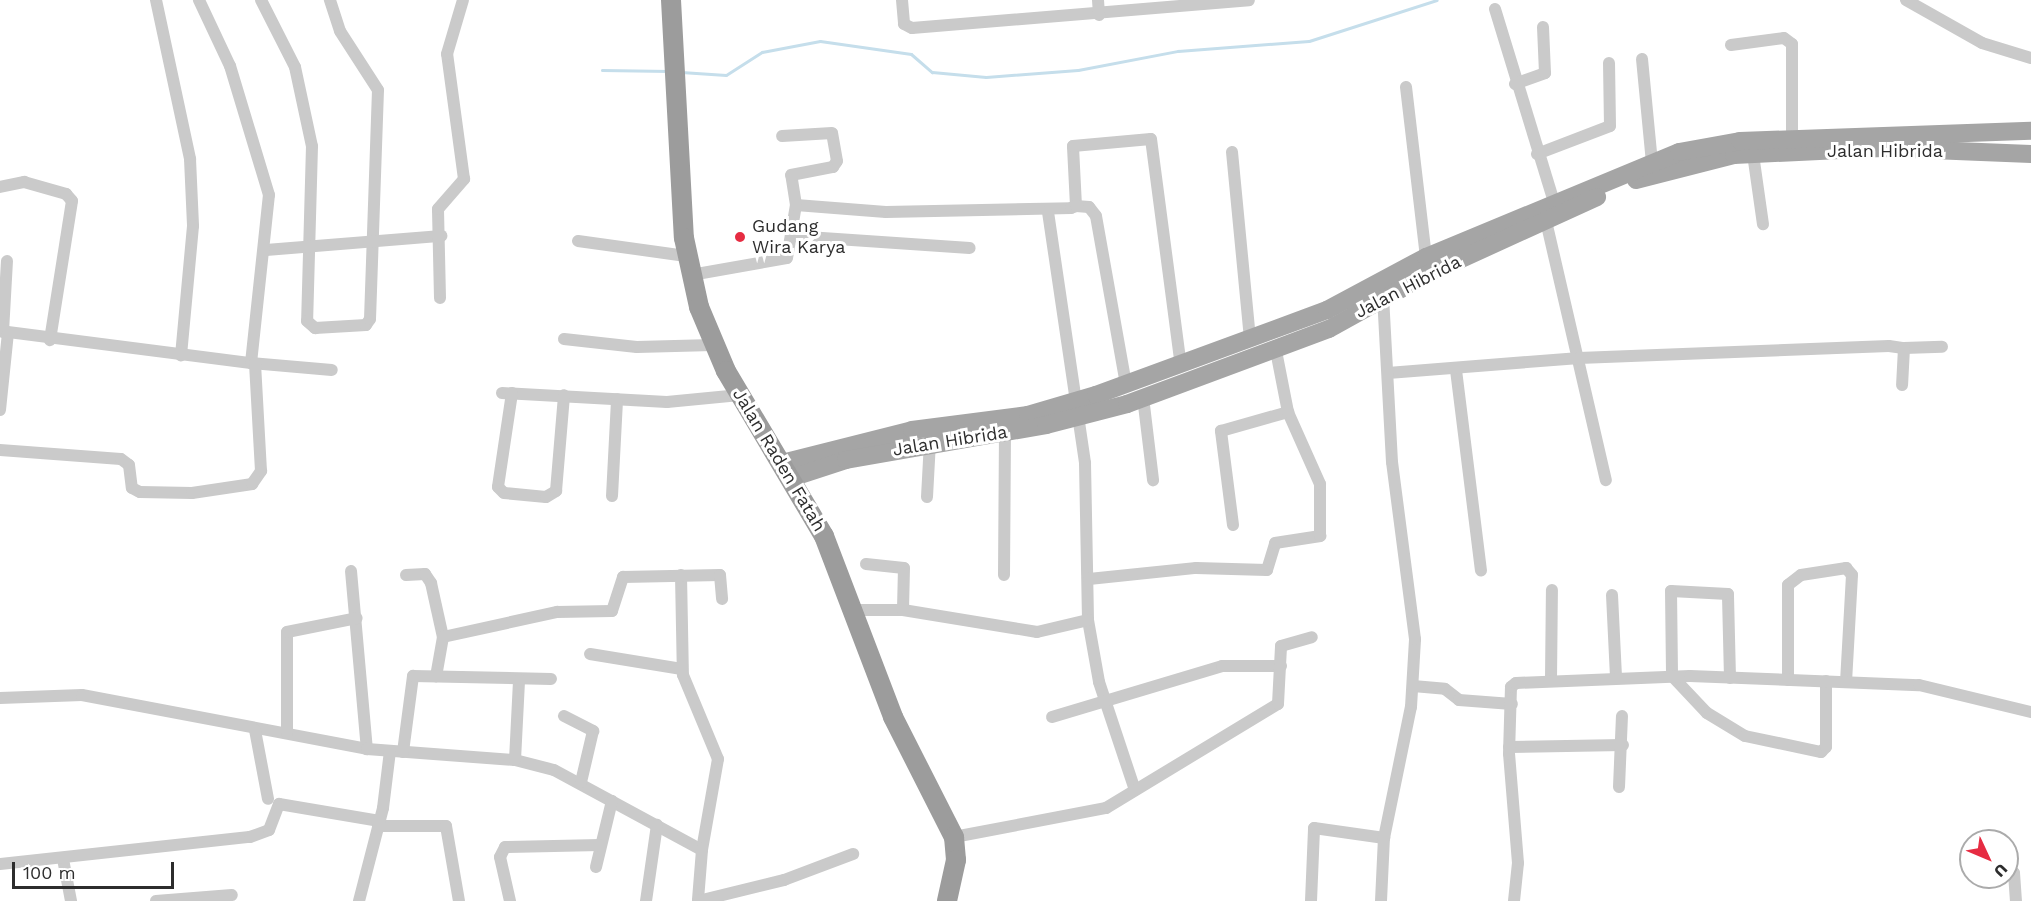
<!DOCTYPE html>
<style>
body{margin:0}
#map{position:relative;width:2031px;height:901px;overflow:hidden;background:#fff;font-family:"Work Sans",sans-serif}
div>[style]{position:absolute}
.stream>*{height:3px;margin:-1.5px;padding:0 1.5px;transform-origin:1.5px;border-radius:1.5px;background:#c5deeb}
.minor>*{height:12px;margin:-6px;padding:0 6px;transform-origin:6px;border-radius:6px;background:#cacaca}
.primary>*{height:18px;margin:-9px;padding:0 9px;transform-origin:9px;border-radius:9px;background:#a5a5a5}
.trunk>*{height:20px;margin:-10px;padding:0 10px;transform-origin:10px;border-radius:10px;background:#9c9c9c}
.dots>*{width:16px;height:16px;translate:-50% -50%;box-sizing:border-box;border:3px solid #fff;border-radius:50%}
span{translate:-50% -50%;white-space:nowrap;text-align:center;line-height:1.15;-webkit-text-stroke:6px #fff;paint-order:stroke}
.street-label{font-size:18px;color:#2d2d2d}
.poi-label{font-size:18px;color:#2d2d2d}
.left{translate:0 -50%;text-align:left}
.north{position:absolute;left:1959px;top:829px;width:60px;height:60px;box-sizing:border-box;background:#fff;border:2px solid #ababab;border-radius:50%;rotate:134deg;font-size:16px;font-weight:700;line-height:24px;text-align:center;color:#2d2d2d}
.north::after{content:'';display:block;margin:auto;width:21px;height:27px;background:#e62c42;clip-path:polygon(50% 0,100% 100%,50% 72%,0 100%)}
.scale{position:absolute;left:12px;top:862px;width:162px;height:27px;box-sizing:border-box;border:3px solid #2d2d2d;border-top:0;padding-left:8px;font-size:18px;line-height:21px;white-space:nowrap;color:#2d2d2d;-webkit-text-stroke:4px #fff;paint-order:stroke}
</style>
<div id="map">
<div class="stream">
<i style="left:602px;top:70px;width:67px;rotate:0.9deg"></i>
<i style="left:681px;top:72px;width:45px;rotate:3.8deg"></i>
<i style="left:726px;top:75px;width:43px;rotate:-32.6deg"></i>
<i style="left:762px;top:52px;width:59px;rotate:-10.7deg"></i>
<i style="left:820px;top:41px;width:92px;rotate:8.1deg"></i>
<i style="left:911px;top:54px;width:28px;rotate:41deg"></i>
<i style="left:932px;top:72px;width:54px;rotate:5.3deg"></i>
<i style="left:986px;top:77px;width:92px;rotate:-4.4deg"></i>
<i style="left:1078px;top:70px;width:102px;rotate:-10.8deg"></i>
<i style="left:1178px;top:51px;width:131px;rotate:-4.4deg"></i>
<i style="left:1309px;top:41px;width:134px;rotate:-17.8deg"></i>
</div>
<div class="minor">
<i style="left:156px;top:0;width:163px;rotate:77.9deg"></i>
<i style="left:190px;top:159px;width:67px;rotate:87.4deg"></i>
<i style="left:193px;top:226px;width:130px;rotate:95.3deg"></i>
<i style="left:261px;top:0;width:75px;rotate:63.1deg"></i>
<i style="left:295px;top:67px;width:81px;rotate:77.9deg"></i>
<i style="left:312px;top:146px;width:175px;rotate:91.6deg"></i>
<i style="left:307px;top:321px;width:11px;rotate:41deg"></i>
<i style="left:315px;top:328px;width:51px;rotate:-3.4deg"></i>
<i style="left:366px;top:325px;width:7px;rotate:-56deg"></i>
<i style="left:370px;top:319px;width:229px;rotate:-88deg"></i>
<i style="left:378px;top:90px;width:70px;rotate:-122.8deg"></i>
<i style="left:340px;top:31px;width:33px;rotate:-108deg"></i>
<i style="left:902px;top:0;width:24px;rotate:85deg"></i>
<i style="left:904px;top:24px;width:9px;rotate:27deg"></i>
<i style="left:912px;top:28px;width:338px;rotate:-4.7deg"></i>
<i style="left:1098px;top:0;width:15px;rotate:86deg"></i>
<i style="left:1906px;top:0;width:87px;rotate:29.5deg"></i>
<i style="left:1982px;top:43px;width:51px;rotate:17deg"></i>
<i style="left:1495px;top:9px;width:202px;rotate:73deg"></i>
<i style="left:1731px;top:45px;width:53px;rotate:-7.5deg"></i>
<i style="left:1784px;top:38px;width:10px;rotate:37deg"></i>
<i style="left:1792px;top:44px;width:95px;rotate:90deg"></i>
<i style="left:1642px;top:59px;width:103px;rotate:84.5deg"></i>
<i style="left:1515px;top:84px;width:32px;rotate:-20deg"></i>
<i style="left:1545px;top:73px;width:46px;rotate:-92.5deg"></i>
<i style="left:1406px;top:87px;width:171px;rotate:83.3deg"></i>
<i style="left:1232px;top:152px;width:189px;rotate:84.5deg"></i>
<i style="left:1537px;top:154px;width:78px;rotate:-21deg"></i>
<i style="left:1610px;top:126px;width:63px;rotate:-90.9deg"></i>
<i style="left:1753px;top:154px;width:71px;rotate:81.9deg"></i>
<i style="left:0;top:187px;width:25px;rotate:-12deg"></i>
<i style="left:24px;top:182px;width:44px;rotate:15.9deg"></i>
<i style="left:66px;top:194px;width:9px;rotate:49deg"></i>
<i style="left:72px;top:201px;width:141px;rotate:99deg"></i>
<i style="left:796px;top:205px;width:90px;rotate:4.4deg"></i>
<i style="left:886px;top:212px;width:185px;rotate:-1.2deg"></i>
<i style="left:1071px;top:208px;width:5px;rotate:-22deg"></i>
<i style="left:1076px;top:206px;width:60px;rotate:-92.9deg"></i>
<i style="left:1073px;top:146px;width:78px;rotate:-5.1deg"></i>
<i style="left:1151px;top:139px;width:229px;rotate:82.5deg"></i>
<i style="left:1076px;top:206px;width:13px;rotate:4deg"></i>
<i style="left:1089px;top:207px;width:11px;rotate:52deg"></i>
<i style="left:1096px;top:216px;width:171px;rotate:79.9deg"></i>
<i style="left:1048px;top:212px;width:254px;rotate:81.6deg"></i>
<i style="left:1085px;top:463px;width:157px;rotate:88.9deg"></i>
<i style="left:1088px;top:620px;width:63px;rotate:79.9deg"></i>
<i style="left:1099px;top:682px;width:114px;rotate:71.6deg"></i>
<i style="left:1546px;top:221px;width:266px;rotate:77deg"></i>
<i style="left:793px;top:236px;width:177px;rotate:3.9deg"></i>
<i style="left:578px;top:241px;width:109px;rotate:7.9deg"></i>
<i style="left:266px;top:250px;width:176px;rotate:-4.6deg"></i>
<i style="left:691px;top:275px;width:97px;rotate:-10deg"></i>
<i style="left:787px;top:258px;width:54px;rotate:-80.4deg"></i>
<i style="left:796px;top:205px;width:30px;rotate:-99deg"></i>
<i style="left:791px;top:175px;width:43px;rotate:-10.8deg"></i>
<i style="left:833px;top:167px;width:7px;rotate:-56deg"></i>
<i style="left:837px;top:161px;width:28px;rotate:-100deg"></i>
<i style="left:832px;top:133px;width:50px;rotate:176.6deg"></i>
<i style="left:440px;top:298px;width:89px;rotate:-91.3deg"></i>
<i style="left:438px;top:209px;width:40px;rotate:-49deg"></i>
<i style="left:464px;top:179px;width:126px;rotate:-97.7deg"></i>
<i style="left:447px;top:54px;width:56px;rotate:-73.5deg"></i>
<i style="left:0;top:331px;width:253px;rotate:7.3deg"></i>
<i style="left:251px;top:363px;width:169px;rotate:-83.9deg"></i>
<i style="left:269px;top:195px;width:135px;rotate:-106.8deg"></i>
<i style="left:230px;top:66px;width:73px;rotate:-115.2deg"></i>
<i style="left:3px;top:332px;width:71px;rotate:-86.8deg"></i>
<i style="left:564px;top:339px;width:73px;rotate:6.3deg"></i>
<i style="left:637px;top:347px;width:76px;rotate:-1.5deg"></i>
<i style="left:1904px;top:348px;width:38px;rotate:-2deg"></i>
<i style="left:251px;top:363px;width:81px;rotate:4.9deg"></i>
<i style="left:1456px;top:370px;width:202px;rotate:82.9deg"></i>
<i style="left:1388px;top:373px;width:192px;rotate:-4.5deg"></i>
<i style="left:1579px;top:358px;width:310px;rotate:-2.2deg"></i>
<i style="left:1889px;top:346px;width:15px;rotate:8deg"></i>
<i style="left:1904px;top:348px;width:37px;rotate:93deg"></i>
<i style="left:502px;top:393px;width:165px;rotate:3.1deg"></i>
<i style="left:667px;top:402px;width:73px;rotate:-5.5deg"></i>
<i style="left:512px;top:393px;width:95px;rotate:98.5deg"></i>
<i style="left:498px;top:487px;width:8px;rotate:45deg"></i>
<i style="left:504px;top:493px;width:42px;rotate:5.4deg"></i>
<i style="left:546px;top:497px;width:12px;rotate:-31deg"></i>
<i style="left:556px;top:491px;width:96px;rotate:-85.2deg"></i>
<i style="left:1143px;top:397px;width:84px;rotate:83.1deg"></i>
<i style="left:0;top:410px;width:78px;rotate:-84.1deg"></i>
<i style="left:0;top:450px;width:121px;rotate:4.3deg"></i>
<i style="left:121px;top:459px;width:10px;rotate:37deg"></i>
<i style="left:129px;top:465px;width:23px;rotate:83deg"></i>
<i style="left:132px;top:488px;width:9px;rotate:27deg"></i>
<i style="left:140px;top:492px;width:52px;rotate:1.1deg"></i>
<i style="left:192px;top:493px;width:61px;rotate:-8.5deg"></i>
<i style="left:252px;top:484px;width:16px;rotate:-55deg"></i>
<i style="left:261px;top:471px;width:108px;rotate:-93.2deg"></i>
<i style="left:612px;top:496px;width:97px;rotate:-87deg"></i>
<i style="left:927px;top:497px;width:55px;rotate:-86.9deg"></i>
<i style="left:1233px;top:525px;width:95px;rotate:-97.3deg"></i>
<i style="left:1221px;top:431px;width:70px;rotate:-15.8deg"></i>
<i style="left:866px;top:564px;width:38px;rotate:6deg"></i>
<i style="left:904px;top:568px;width:42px;rotate:91.4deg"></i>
<i style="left:351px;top:571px;width:179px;rotate:84.9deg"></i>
<i style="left:406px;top:575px;width:19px;rotate:-3deg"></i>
<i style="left:425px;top:574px;width:11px;rotate:56deg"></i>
<i style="left:431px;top:583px;width:55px;rotate:77.5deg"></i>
<i style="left:443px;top:637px;width:40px;rotate:100deg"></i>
<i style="left:681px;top:575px;width:100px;rotate:88.9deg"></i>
<i style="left:683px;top:675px;width:91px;rotate:67.4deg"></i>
<i style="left:718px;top:759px;width:92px;rotate:100deg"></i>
<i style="left:1004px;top:575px;width:142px;rotate:-89.6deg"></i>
<i style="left:1089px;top:579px;width:108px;rotate:-5.9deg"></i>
<i style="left:1196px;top:568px;width:71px;rotate:1.6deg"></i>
<i style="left:1267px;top:570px;width:28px;rotate:-73deg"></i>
<i style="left:1275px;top:543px;width:46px;rotate:-8.8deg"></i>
<i style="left:1320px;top:536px;width:52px;rotate:-90deg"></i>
<i style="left:1320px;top:484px;width:79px;rotate:-114deg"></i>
<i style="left:1288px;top:412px;width:62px;rotate:-101.1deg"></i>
<i style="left:1612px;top:595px;width:83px;rotate:87.2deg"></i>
<i style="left:855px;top:610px;width:48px"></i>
<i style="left:903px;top:610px;width:136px;rotate:9.3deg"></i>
<i style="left:1037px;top:632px;width:52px;rotate:-13.2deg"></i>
<i style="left:443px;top:637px;width:117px;rotate:-12.4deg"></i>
<i style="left:557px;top:612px;width:55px;rotate:-1deg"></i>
<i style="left:612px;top:611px;width:36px;rotate:-72deg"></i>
<i style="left:623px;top:577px;width:97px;rotate:-1.2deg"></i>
<i style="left:720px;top:575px;width:24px;rotate:85deg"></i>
<i style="left:590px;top:654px;width:93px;rotate:9.3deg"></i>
<i style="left:1730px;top:678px;width:84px;rotate:-91.4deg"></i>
<i style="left:1728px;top:594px;width:57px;rotate:-177deg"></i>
<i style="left:1671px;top:591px;width:85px;rotate:89.3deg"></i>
<i style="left:1672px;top:676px;width:51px;rotate:46.6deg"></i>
<i style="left:1707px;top:713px;width:44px;rotate:31.2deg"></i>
<i style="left:1745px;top:736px;width:78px;rotate:11.9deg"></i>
<i style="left:1821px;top:752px;width:7px;rotate:-45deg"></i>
<i style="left:1826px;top:747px;width:66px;rotate:-90deg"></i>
<i style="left:1551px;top:679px;width:89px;rotate:-89.4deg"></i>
<i style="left:1788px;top:680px;width:95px;rotate:-90deg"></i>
<i style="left:1788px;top:585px;width:16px;rotate:-38deg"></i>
<i style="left:1801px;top:575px;width:46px;rotate:-8.8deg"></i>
<i style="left:1846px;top:568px;width:9px;rotate:49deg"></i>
<i style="left:1852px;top:575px;width:107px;rotate:93.2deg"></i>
<i style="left:1413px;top:686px;width:32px;rotate:5deg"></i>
<i style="left:1445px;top:689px;width:18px;rotate:38deg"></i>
<i style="left:1459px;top:700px;width:53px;rotate:4.3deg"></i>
<i style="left:0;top:698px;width:82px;rotate:-2.1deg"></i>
<i style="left:82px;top:695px;width:290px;rotate:10.7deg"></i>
<i style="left:367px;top:749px;width:148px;rotate:4.3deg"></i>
<i style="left:515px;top:760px;width:40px;rotate:14.4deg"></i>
<i style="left:554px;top:770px;width:168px;rotate:28.4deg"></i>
<i style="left:702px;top:850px;width:50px;rotate:94.6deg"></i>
<i style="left:564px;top:716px;width:33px;rotate:27deg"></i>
<i style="left:593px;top:731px;width:52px;rotate:103.2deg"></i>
<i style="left:1052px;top:717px;width:177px;rotate:-16.7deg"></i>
<i style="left:1222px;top:666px;width:59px"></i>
<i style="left:255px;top:730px;width:70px;rotate:79.3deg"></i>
<i style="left:287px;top:733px;width:101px;rotate:-90deg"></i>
<i style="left:287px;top:632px;width:71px;rotate:-11.3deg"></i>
<i style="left:1509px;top:747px;width:114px;rotate:-1deg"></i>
<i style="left:403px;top:752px;width:77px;rotate:-82.5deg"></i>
<i style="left:413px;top:676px;width:138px;rotate:1.2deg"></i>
<i style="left:515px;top:760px;width:80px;rotate:-87.1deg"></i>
<i style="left:1619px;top:787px;width:71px;rotate:-87.6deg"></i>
<i style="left:378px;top:826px;width:68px"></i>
<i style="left:446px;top:826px;width:76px;rotate:80.2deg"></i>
<i style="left:954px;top:837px;width:155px;rotate:-10.8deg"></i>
<i style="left:1106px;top:808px;width:201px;rotate:-31.2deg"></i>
<i style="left:1278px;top:704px;width:58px;rotate:-87deg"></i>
<i style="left:1281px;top:646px;width:32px;rotate:-16deg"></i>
<i style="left:63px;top:859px;width:43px;rotate:79.2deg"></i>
<i style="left:0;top:864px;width:251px;rotate:-6.2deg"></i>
<i style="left:250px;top:837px;width:20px;rotate:-20deg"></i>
<i style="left:269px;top:830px;width:28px;rotate:-69deg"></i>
<i style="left:279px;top:804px;width:102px;rotate:9.6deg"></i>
<i style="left:596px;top:867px;width:68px;rotate:-76.4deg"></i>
<i style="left:2007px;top:869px;width:8px;rotate:30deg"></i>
<i style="left:2014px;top:873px;width:28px;rotate:86deg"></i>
<i style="left:156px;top:901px;width:76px;rotate:-4.5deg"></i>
<i style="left:359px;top:901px;width:96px;rotate:-75.5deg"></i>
<i style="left:383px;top:808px;width:57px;rotate:-83deg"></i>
<i style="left:510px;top:901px;width:45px;rotate:-102.8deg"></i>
<i style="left:500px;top:857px;width:11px;rotate:-63deg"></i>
<i style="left:505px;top:847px;width:95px;rotate:-1.2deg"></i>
<i style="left:646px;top:901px;width:77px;rotate:-81.8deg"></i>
<i style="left:698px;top:901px;width:89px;rotate:-13.7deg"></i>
<i style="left:784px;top:880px;width:74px;rotate:-20.6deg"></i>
<i style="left:1311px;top:901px;width:73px;rotate:-87.6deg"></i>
<i style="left:1314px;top:828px;width:71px;rotate:8.1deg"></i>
<i style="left:1381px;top:901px;width:63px;rotate:-87.3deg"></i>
<i style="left:1384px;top:838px;width:134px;rotate:-78.4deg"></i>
<i style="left:1411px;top:707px;width:68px;rotate:-86.6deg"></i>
<i style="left:1415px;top:639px;width:178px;rotate:-97.4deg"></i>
<i style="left:1392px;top:462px;width:164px;rotate:-93.1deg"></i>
<i style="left:1514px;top:901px;width:38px;rotate:-84deg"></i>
<i style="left:1518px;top:863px;width:109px;rotate:-94.7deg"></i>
<i style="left:1509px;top:754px;width:67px;rotate:-88.3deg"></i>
<i style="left:1511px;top:687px;width:6px;rotate:-39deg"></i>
<i style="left:1516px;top:683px;width:174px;rotate:-2.3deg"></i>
<i style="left:1690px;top:676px;width:229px;rotate:2.3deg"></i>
<i style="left:1919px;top:685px;width:115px;rotate:13.6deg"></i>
</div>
<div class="primary">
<i style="left:1636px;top:180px;width:101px;rotate:-14.3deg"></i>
<i style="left:1734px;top:155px;width:148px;rotate:-2.7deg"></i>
<i style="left:1882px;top:148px;width:149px;rotate:2.3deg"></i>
<i style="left:782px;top:463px;width:134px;rotate:-14.2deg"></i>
<i style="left:912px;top:430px;width:117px;rotate:-7.4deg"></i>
<i style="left:1028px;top:415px;width:71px;rotate:-16.4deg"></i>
<i style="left:1096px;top:395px;width:246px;rotate:-20.2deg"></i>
<i style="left:1327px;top:310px;width:112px;rotate:-28.2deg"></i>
<i style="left:1426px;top:257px;width:274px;rotate:-22.5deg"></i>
<i style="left:1679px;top:152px;width:62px;rotate:-10.2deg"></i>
<i style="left:1740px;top:141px;width:291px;rotate:-2deg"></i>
<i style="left:791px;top:478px;width:58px;rotate:-18.1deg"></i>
<i style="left:846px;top:460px;width:203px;rotate:-9.9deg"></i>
<i style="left:1046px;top:425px;width:84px;rotate:-14.5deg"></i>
<i style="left:1127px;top:404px;width:215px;rotate:-20.4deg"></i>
<i style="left:1329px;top:329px;width:111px;rotate:-29.1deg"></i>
<i style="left:1426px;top:275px;width:188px;rotate:-24.5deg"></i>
</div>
<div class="trunk">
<i style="left:671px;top:0;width:238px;rotate:86.9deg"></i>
<i style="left:684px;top:238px;width:71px;rotate:77.7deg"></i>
<i style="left:699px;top:307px;width:69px;rotate:67.1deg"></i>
<i style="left:726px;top:371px;width:192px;rotate:59.3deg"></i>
<i style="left:824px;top:536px;width:194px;rotate:69.1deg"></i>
<i style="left:893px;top:717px;width:135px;rotate:63.1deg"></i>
<i style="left:954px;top:837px;width:23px;rotate:85deg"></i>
<i style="left:956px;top:860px;width:42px;rotate:102.4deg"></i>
</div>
<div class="dots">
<i style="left:740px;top:237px;background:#e62c42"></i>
</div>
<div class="street-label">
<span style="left:1885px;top:151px">Jalan Hibrida</span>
<span style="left:1408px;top:287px;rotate:-27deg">Jalan Hibrida</span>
<span style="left:950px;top:441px;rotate:-9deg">Jalan Hibrida</span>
<span style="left:779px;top:460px;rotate:59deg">Jalan Raden Fatah</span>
</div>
<div class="poi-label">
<span class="left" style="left:752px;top:237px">Gudang<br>Wira Karya</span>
</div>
<div class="north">U</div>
<div class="scale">100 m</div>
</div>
